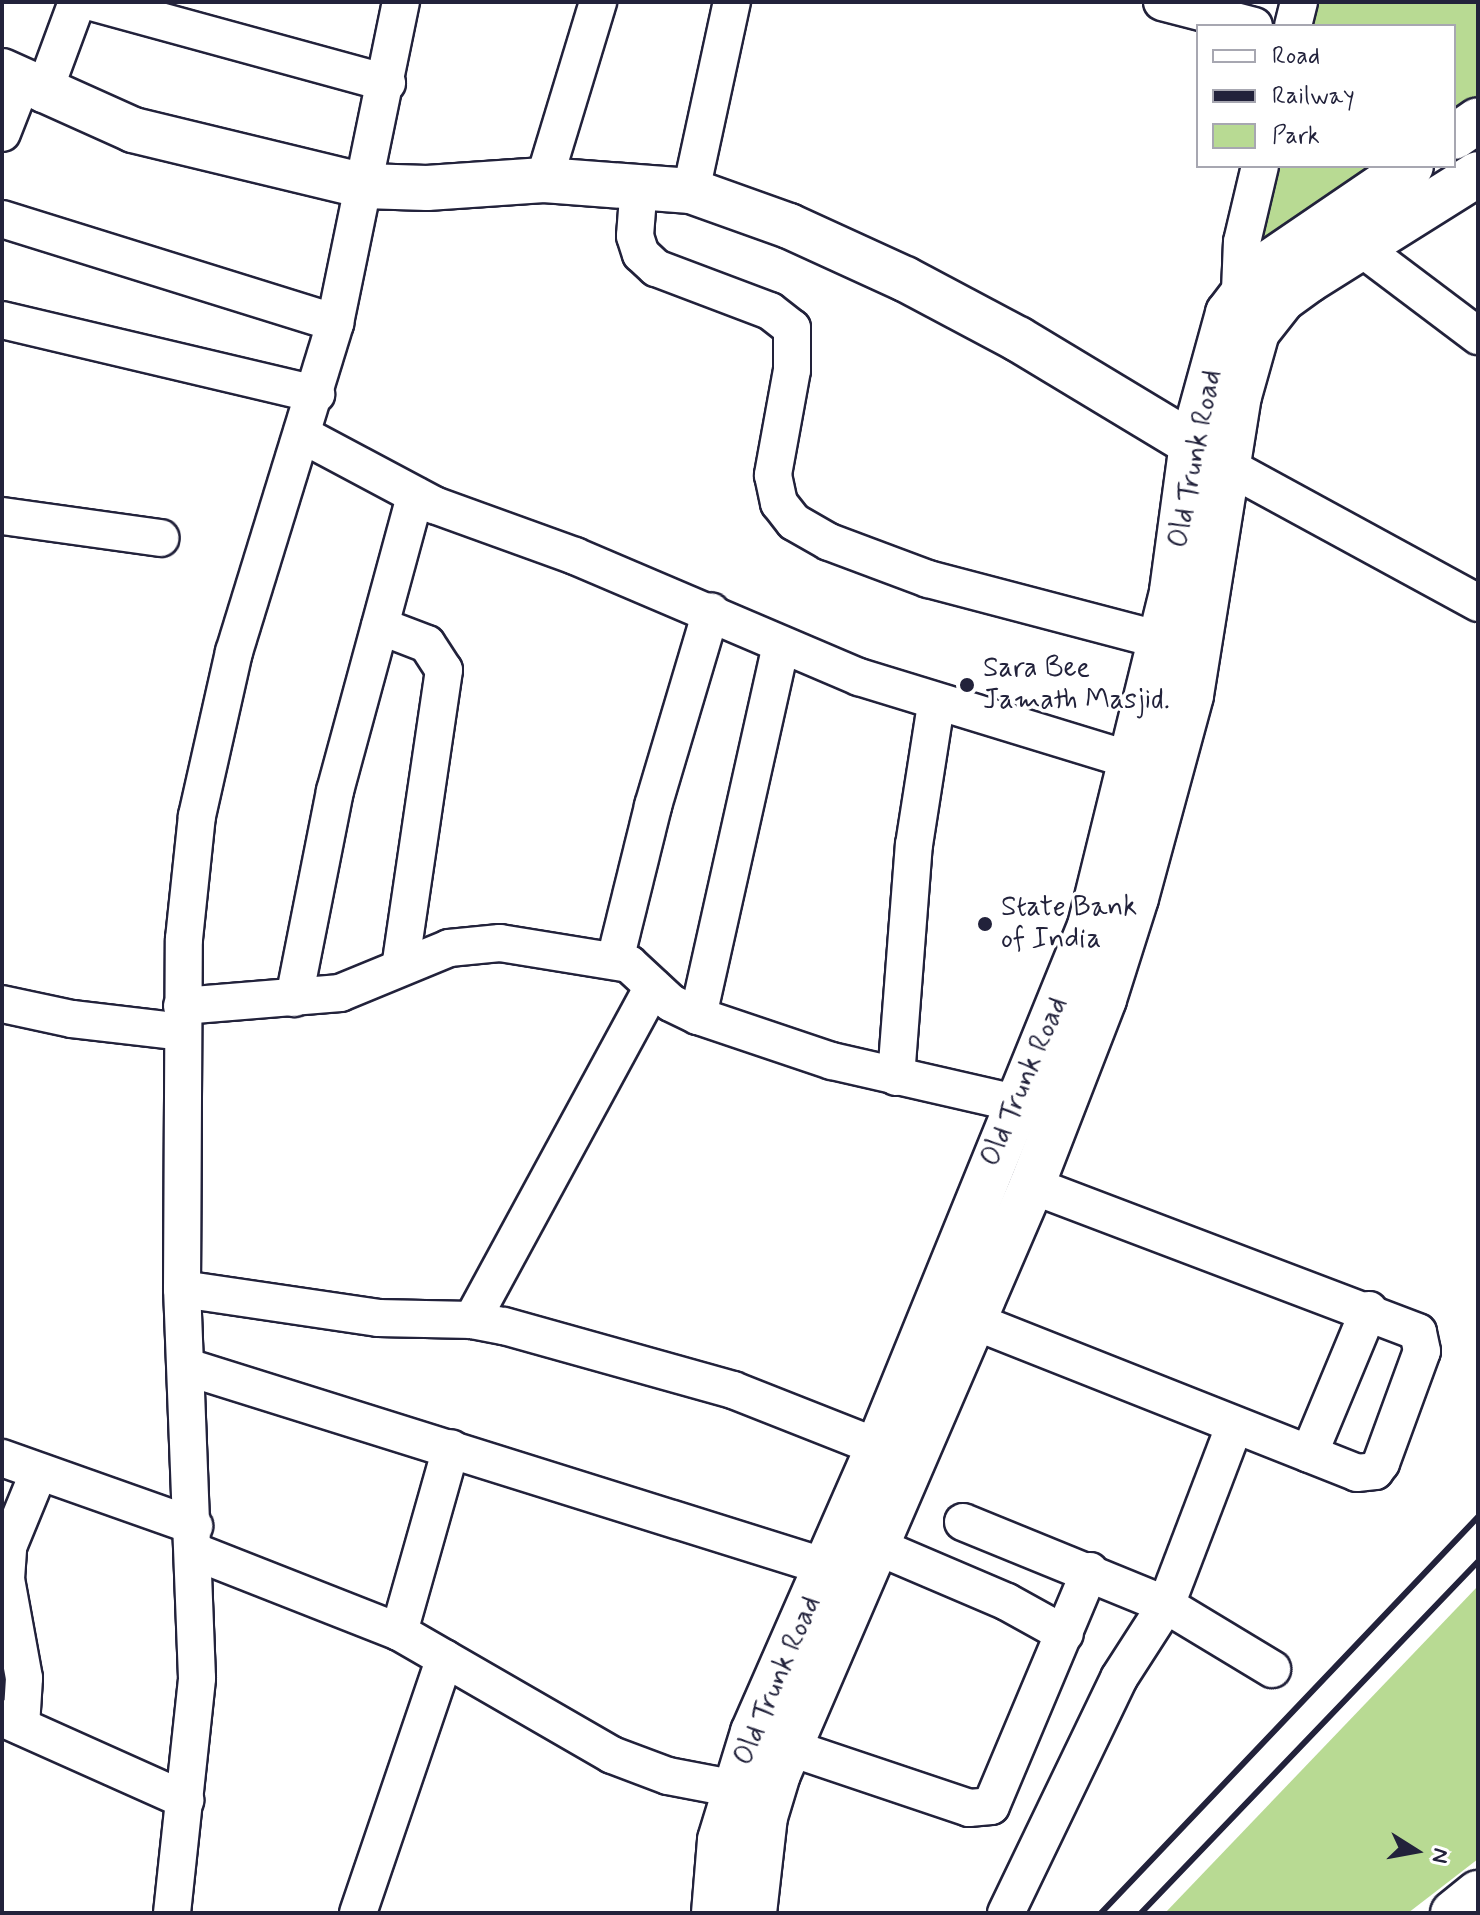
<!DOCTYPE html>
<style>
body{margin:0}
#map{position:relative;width:1480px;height:1915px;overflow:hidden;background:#fff;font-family:Mynerve,sans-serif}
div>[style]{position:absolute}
.green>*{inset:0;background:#b8da93}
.roads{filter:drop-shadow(2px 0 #22223b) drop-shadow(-2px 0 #22223b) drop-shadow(0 2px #22223b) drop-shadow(0 -2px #22223b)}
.street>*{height:36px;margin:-18px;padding:0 18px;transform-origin:18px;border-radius:18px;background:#fff}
.secondary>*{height:44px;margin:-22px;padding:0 22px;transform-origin:22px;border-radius:22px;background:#fff}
.highway>*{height:44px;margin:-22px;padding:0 22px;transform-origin:22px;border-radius:22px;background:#fff}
.rail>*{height:6px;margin:-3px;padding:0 3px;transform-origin:3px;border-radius:3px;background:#22223b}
.dots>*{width:22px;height:22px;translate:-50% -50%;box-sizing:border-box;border:4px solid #fff;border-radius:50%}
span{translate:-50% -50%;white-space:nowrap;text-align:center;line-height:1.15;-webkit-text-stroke:7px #fff;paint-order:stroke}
.street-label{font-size:28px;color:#22223b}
.poi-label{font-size:28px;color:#22223b}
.left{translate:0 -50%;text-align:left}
.frame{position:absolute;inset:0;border:4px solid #22223b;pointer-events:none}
.legend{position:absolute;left:1196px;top:24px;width:260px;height:144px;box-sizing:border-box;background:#fff;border:2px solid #a7a7b1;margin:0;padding:10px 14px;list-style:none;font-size:24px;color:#22223b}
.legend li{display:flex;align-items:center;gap:16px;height:40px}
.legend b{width:40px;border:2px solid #a7a7b1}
.north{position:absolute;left:1376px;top:1811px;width:80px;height:80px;-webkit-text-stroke:6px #fff;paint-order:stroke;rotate:101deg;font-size:22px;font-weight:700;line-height:32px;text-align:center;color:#22223b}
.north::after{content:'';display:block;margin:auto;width:28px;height:36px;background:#22223b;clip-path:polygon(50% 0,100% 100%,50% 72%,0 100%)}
</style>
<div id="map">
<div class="green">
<i style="clip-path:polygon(1315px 2px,1478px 2px,1478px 102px,1454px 119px,1454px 26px,1310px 26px)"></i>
<i style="clip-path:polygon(1278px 166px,1386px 166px,1258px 255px)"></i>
<i style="clip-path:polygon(1478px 1586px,1478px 1859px,1408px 1913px,1165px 1913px)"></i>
</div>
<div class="roads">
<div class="street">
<i style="left:91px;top:2px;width:307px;rotate:15.3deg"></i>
<i style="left:1162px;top:2px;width:95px;rotate:14.6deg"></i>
<i style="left:1293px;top:26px;width:25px;rotate:-76deg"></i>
<i style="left:43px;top:94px;width:98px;rotate:-69.7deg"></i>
<i style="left:2px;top:133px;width:55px;rotate:-68.6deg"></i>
<i style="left:544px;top:180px;width:186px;rotate:-73.1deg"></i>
<i style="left:639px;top:184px;width:52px;rotate:94.4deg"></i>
<i style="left:635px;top:236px;width:19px;rotate:72deg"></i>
<i style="left:641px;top:254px;width:21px;rotate:43deg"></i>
<i style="left:656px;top:268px;width:122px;rotate:20.7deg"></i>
<i style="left:770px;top:311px;width:28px;rotate:38deg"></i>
<i style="left:792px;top:328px;width:42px;rotate:90deg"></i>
<i style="left:792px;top:370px;width:107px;rotate:100.3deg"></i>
<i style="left:773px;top:475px;width:29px;rotate:78deg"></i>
<i style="left:779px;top:503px;width:24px;rotate:52deg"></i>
<i style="left:794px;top:522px;width:40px;rotate:29.7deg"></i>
<i style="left:829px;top:542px;width:106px;rotate:20.5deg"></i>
<i style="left:928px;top:579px;width:240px;rotate:14.7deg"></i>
<i style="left:691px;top:191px;width:193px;rotate:-77.8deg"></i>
<i style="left:2px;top:219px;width:349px;rotate:17.3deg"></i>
<i style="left:1360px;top:247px;width:148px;rotate:37deg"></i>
<i style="left:1240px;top:291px;width:49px;rotate:-87.7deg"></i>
<i style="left:1242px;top:242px;width:78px;rotate:-76.7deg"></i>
<i style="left:2px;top:320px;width:323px;rotate:13.3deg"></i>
<i style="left:303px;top:435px;width:149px;rotate:28.1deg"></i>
<i style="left:434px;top:505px;width:150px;rotate:19.9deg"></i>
<i style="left:575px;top:556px;width:309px;rotate:23.1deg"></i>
<i style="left:859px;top:677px;width:287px;rotate:17deg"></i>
<i style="left:1227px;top:466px;width:286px;rotate:28.6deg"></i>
<i style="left:2px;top:516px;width:160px;rotate:7.9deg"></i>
<i style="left:380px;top:626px;width:50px;rotate:21deg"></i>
<i style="left:427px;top:644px;width:31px;rotate:57deg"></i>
<i style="left:444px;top:670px;width:300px;rotate:98.4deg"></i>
<i style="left:615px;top:960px;width:159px;rotate:-76.1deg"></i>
<i style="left:653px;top:806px;width:203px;rotate:-73.4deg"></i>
<i style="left:294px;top:998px;width:211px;rotate:-78.8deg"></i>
<i style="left:335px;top:791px;width:306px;rotate:-74.8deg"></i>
<i style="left:2px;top:1004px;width:72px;rotate:12.1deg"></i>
<i style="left:72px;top:1019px;width:111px;rotate:6.7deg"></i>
<i style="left:182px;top:1006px;width:159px;rotate:-4.7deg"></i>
<i style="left:340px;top:993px;width:118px;rotate:-22.4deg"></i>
<i style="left:449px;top:948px;width:51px;rotate:-5.6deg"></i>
<i style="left:500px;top:943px;width:131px;rotate:9.2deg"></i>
<i style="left:629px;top:964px;width:57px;rotate:42.9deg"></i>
<i style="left:671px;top:1003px;width:30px;rotate:26deg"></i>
<i style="left:698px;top:1016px;width:141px;rotate:18.6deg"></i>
<i style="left:832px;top:1061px;width:215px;rotate:12.9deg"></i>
<i style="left:698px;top:1016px;width:380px;rotate:-77.4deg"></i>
<i style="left:896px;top:1077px;width:233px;rotate:-85.6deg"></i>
<i style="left:914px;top:845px;width:142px;rotate:-81.1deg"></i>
<i style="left:182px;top:1289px;width:198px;rotate:8.4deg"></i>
<i style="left:378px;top:1318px;width:94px;rotate:1.2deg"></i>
<i style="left:472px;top:1320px;width:33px;rotate:11deg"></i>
<i style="left:504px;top:1326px;width:238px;rotate:15.6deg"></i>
<i style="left:733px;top:1390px;width:156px;rotate:21.5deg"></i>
<i style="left:472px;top:1320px;width:379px;rotate:-61.5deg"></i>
<i style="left:971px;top:1320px;width:415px;rotate:21.6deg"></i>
<i style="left:1357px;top:1473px;width:18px;rotate:-6deg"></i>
<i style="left:1375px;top:1471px;width:10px;rotate:-53deg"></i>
<i style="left:1381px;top:1463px;width:119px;rotate:-69.9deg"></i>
<i style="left:1422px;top:1351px;width:19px;rotate:-102deg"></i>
<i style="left:1418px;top:1332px;width:413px;rotate:-159.2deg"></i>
<i style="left:187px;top:1367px;width:670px;rotate:17.38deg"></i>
<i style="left:1309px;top:1454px;width:156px;rotate:-67.4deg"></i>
<i style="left:2px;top:1458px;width:204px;rotate:19.5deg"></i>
<i style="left:963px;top:1522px;width:219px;rotate:22.2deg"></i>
<i style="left:1166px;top:1605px;width:124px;rotate:31.1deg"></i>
<i style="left:876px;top:1546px;width:142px;rotate:23.1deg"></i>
<i style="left:1007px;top:1602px;width:66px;rotate:28.9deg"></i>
<i style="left:196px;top:1552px;width:218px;rotate:21.5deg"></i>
<i style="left:399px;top:1632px;width:246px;rotate:30deg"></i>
<i style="left:612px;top:1755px;width:60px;rotate:20.6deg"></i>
<i style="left:668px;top:1776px;width:96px;rotate:10.8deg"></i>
<i style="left:399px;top:1632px;width:191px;rotate:-74.2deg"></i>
<i style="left:2px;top:1718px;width:201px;rotate:24.1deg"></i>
<i style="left:21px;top:1726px;width:48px;rotate:-86.4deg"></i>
<i style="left:24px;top:1678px;width:101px;rotate:-100.3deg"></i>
<i style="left:6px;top:1579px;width:32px;rotate:-86deg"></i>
<i style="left:8px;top:1547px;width:79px;rotate:-67.7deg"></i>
<i style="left:788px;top:1747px;width:191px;rotate:18.6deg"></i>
<i style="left:969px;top:1808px;width:22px;rotate:-5deg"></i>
<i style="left:991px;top:1806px;width:255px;rotate:-67.2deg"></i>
<i style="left:172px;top:1913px;width:236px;rotate:-83.9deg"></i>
<i style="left:197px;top:1678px;width:389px;rotate:-92.2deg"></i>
<i style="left:182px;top:1289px;width:350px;rotate:-89.7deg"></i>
<i style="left:184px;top:939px;width:124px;rotate:-84deg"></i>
<i style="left:197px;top:816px;width:168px;rotate:-77.3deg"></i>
<i style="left:234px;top:652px;width:344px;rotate:-72.9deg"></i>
<i style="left:335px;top:323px;width:328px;rotate:-78.4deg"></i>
<i style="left:358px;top:1913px;width:269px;rotate:-71.2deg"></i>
<i style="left:1006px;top:1913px;width:261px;rotate:-64.3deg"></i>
<i style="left:1119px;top:1678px;width:87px;rotate:-57.2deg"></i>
<i style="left:1166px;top:1605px;width:191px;rotate:-69.1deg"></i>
</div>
<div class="secondary">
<i style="left:2px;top:71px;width:144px;rotate:24.2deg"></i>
<i style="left:133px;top:130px;width:238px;rotate:13.6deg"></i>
<i style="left:364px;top:186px;width:63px;rotate:1.8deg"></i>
<i style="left:427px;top:188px;width:117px;rotate:-3.9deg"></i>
<i style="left:544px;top:180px;width:147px;rotate:4.3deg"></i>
<i style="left:691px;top:191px;width:104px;rotate:19.7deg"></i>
<i style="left:789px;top:226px;width:128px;rotate:24.6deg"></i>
<i style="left:905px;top:279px;width:128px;rotate:28deg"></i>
<i style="left:1018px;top:339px;width:230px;rotate:31.1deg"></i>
<i style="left:1454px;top:137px;width:29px;rotate:-35deg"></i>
<i style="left:714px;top:1913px;width:73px;rotate:-85.3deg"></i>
<i style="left:720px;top:1840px;width:113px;rotate:-73deg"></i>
<i style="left:753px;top:1732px;width:311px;rotate:-66.3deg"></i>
<i style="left:878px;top:1447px;width:562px;rotate:-67.86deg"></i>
<i style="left:1090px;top:926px;width:345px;rotate:-76.2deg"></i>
<i style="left:1172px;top:591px;width:148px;rotate:-82.3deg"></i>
<i style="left:1192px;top:444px;width:136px;rotate:-74.6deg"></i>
<i style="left:1228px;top:313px;width:58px;rotate:-52.7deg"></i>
<i style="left:1263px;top:267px;width:179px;rotate:-34.3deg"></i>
<i style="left:754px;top:1913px;width:97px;rotate:-83.5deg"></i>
<i style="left:765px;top:1817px;width:45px;rotate:-73.2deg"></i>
<i style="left:778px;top:1774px;width:641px;rotate:-66.67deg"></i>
<i style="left:1032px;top:1185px;width:199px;rotate:-68.8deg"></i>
<i style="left:1104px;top:999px;width:106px;rotate:-72.4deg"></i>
<i style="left:1136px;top:898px;width:210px;rotate:-74.8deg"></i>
<i style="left:1191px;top:695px;width:303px;rotate:-80.9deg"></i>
<i style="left:1239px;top:396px;width:66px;rotate:-74.3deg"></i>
<i style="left:1257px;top:332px;width:42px;rotate:-51.8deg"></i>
<i style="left:1283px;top:299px;width:32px;rotate:-36deg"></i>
<i style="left:1309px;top:280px;width:199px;rotate:-32.1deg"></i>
</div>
<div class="highway">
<i style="left:1453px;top:1913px;width:32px;rotate:-39deg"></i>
</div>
</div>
<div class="rail">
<i style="left:1101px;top:1913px;width:547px;rotate:-46.41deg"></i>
<i style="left:1141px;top:1913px;width:487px;rotate:-46.2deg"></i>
</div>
<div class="dots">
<i style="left:967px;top:685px;background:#22223b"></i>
<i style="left:985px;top:924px;background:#22223b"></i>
</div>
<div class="street-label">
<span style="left:1196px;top:459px;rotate:-79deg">Old Trunk Road</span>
<span style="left:1025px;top:1082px;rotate:-67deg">Old Trunk Road</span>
<span style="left:778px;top:1681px;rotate:-67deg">Old Trunk Road</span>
</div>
<div class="poi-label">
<span class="left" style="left:983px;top:685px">Sara Bee<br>Jamath Masjid.</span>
<span class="left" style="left:1001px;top:924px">State Bank<br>of India</span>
</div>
<div class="frame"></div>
<ul class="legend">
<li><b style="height:10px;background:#fff"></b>Road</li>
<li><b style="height:10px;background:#22223b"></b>Railway</li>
<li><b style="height:22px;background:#b8da93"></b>Park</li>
</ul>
<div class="north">N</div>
</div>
